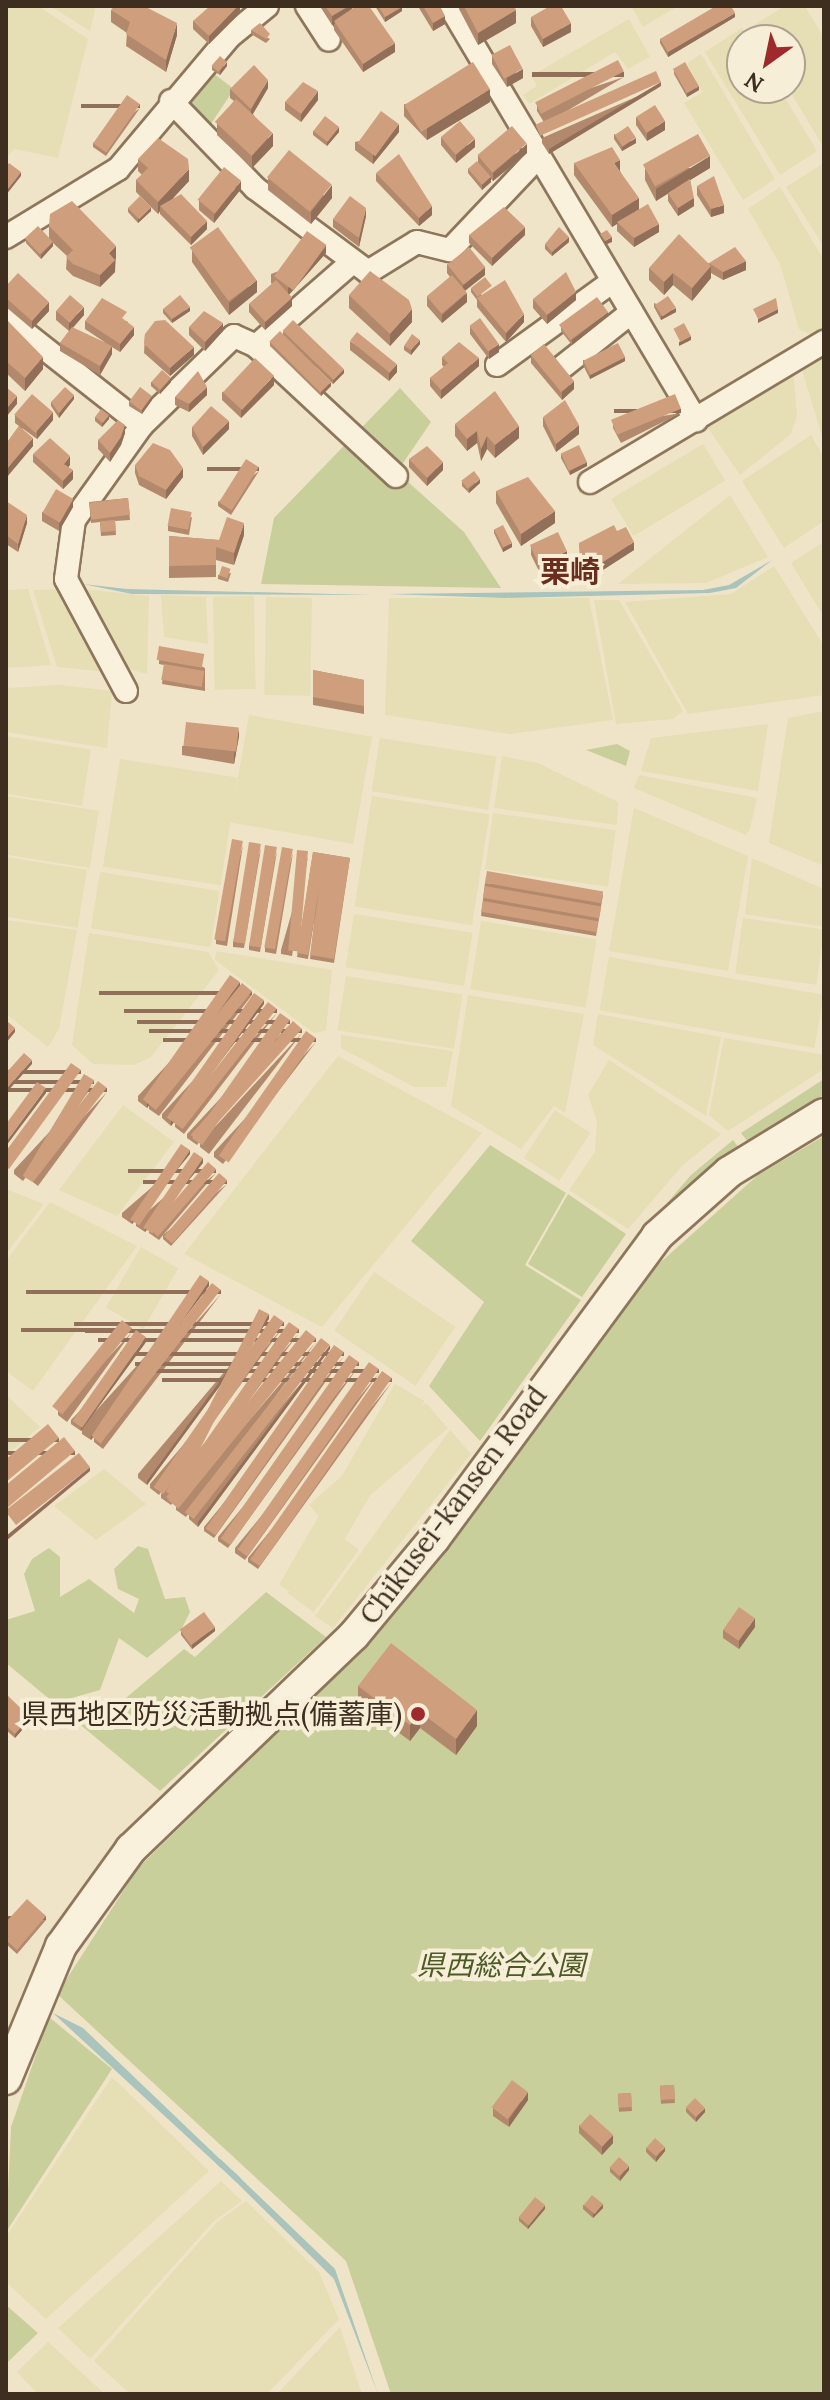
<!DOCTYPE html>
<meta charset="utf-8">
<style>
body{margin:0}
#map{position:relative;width:830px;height:2400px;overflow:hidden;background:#f0e4c8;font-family:Lora,"Noto Sans JP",serif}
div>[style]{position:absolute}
.farmland>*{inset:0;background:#e6deb5;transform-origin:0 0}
.green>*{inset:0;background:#c9cf9b}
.water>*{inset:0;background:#a9c4bc}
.stream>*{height:6px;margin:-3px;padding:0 3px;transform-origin:3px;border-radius:3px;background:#a9c4bc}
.roads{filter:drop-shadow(2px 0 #8d765c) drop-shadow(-2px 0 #8d765c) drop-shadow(0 2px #8d765c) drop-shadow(0 -2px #8d765c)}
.street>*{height:22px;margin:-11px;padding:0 11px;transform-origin:11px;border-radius:11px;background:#faf1dc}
.secondary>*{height:30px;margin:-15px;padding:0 15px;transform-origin:15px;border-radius:15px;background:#faf1dc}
.wall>*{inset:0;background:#b2896c;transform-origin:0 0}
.shaded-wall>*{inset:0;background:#916f58;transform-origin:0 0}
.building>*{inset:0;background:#cf9f7d;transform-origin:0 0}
.dots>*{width:22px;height:22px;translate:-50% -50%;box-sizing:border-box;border:4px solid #f7eed8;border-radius:50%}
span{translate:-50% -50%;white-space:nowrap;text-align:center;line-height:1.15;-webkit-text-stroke:8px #f7eed8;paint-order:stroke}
.street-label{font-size:28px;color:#3d2e20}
.poi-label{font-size:28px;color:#3d2e20}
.right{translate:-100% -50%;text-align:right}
.park-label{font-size:28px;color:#4d5a26;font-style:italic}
.neighbourhood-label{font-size:30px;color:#6b2e1e;font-weight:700}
.frame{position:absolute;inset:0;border:8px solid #3d2e20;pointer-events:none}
.north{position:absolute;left:726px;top:24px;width:80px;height:80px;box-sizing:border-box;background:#f7eed8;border:2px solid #ada18e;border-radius:50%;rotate:213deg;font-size:22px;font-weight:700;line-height:32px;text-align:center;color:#3d2e20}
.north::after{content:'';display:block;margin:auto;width:28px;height:36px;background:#9e2a2b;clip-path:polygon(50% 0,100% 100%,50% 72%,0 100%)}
</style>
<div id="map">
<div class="farmland">
<i style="clip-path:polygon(6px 6px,38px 6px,88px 39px,58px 158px,14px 149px,6px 158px)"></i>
<i style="clip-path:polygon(50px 6px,96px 6px,90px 31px)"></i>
<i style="clip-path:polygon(631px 6px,678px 6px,643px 27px)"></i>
<i style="clip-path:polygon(785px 6px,805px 6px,824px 38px,824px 148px,788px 88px,790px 40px,760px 40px,752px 26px)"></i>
<i style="clip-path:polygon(629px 19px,650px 57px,628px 69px,615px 52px,529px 104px,523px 95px,537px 86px,531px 76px)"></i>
<i style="clip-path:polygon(742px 28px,749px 40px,742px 40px,742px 88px,779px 88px,817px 151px,780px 175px,705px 52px)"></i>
<i style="clip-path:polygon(701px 54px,775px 179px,743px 200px,684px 103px,702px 92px,687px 63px)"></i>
<i style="clip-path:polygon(824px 163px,824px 247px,786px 187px)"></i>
<i style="clip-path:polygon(780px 187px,824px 260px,824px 330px,813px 336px,799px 329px,780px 264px,748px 209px)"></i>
<i style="clip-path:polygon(824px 352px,824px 443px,803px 373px,805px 364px)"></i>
<i style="clip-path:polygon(793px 370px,797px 415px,791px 434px,740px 475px,706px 425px)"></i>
<i style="clip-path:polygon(811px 435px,824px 458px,824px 521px,784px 548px,742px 481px)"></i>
<i style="left:703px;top:444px;width:43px;height:107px;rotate:59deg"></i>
<i style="clip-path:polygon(730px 495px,768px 557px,706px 583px,618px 584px)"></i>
<i style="clip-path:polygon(824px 542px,824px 617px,791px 563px)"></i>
<i style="clip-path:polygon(774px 566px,824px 646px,824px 695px,688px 714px,625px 602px,731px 594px)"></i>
<i style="clip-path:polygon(28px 589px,51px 665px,6px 668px,6px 590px)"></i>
<i style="clip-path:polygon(63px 589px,107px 672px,57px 667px,33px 590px)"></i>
<i style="clip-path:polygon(83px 589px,149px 596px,147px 674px,126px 668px)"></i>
<i style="clip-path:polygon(161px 595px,206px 597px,208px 644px,164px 637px)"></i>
<i style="left:254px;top:596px;width:93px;height:41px;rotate:89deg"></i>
<i style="left:266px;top:597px;width:46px;height:98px;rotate:1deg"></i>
<i style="clip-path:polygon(389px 598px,589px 598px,613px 720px,510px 734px,385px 715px)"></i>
<i style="clip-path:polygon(594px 600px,619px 600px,683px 711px,673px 719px,616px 724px)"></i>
<i style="clip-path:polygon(60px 685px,112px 691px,107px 748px,6px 732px,6px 688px)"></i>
<i style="clip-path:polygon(824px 711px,824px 866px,769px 843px,788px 718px)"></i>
<i style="left:249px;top:715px;width:125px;height:109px;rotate:10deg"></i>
<i style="clip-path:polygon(768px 724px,758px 791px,641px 771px,651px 738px)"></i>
<i style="left:6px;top:736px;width:86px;height:57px;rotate:9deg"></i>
<i style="left:380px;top:738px;width:118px;height:54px;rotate:9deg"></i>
<i style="clip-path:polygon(502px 756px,538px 763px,618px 802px,617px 825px,494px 808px)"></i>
<i style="left:120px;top:759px;width:119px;height:109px;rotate:9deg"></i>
<i style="clip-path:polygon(639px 775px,757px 798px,750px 829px,746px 835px,634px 788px)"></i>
<i style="left:6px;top:796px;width:94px;height:58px;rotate:9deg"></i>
<i style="left:372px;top:796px;width:119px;height:112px;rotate:9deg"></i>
<i style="clip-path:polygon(634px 808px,748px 856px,728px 971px,609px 951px)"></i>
<i style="left:493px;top:813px;width:124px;height:57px;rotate:8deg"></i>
<i style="left:6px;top:857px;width:82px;height:59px;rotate:9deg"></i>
<i style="clip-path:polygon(752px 858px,824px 889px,824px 927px,745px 914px)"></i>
<i style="left:100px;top:872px;width:121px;height:57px;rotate:9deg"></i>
<i style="left:354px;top:914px;width:120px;height:54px;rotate:9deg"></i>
<i style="left:743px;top:918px;width:82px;height:56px;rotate:8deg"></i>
<i style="clip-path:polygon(6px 920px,77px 930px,59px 1029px,48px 1047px,6px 1014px)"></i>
<i style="left:481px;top:921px;width:117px;height:69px;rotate:9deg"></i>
<i style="clip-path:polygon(89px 933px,208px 952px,219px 970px,151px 1057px,134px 1065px,93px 1064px,72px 1045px)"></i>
<i style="clip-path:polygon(216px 951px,332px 970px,326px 1031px,314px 1033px,215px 960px)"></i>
<i style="left:609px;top:957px;width:218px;height:54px;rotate:10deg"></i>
<i style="left:346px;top:976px;width:118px;height:55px;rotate:9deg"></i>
<i style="clip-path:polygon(468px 995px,584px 1014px,565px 1113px,554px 1106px,521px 1149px,451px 1106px)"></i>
<i style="clip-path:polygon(598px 1014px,721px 1037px,706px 1116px,593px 1045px)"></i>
<i style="clip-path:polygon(341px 1035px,453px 1051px,446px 1087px,414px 1087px,341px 1048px)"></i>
<i style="clip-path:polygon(724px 1038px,824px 1055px,824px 1069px,728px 1131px,709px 1115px)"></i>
<i style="clip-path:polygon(338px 1056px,482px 1133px,322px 1327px,184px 1254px)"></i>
<i style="clip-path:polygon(609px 1060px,721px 1134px,682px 1166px,628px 1229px,569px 1190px,595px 1152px,597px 1121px,588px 1095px)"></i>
<i style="clip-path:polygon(123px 1105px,174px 1142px,117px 1216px,59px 1190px)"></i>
<i style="left:555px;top:1110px;width:42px;height:57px;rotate:33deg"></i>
<i style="clip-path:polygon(6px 1189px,44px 1204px,6px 1254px)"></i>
<i style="clip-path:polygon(50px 1202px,137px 1246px,33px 1391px,6px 1371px,6px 1261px)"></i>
<i style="left:141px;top:1247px;width:43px;height:70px;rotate:30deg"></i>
<i style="left:374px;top:1272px;width:98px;height:71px;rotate:34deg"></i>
<i style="left:395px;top:1384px;width:34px;height:232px;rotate:30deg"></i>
<i style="clip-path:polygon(6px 1395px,40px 1427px,6px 1455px)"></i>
<i style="left:426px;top:1403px;width:33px;height:155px;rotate:49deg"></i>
<i style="clip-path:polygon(450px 1430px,471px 1454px,333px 1628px,315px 1616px)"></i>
<i style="clip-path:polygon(104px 1469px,146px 1504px,96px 1540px,54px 1506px)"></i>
<i style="left:333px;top:1531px;width:32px;height:77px;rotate:36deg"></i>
<i style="clip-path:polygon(112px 2077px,209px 2171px,46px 2319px,6px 2282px,6px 2237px)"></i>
<i style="clip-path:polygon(221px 2181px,242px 2201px,214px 2221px,90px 2359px,58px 2328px)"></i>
<i style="clip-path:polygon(246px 2201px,319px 2272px,339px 2319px,267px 2394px,130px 2394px,94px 2361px,217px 2222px)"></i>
<i style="clip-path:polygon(340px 2327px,362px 2394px,277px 2394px)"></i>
<i style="clip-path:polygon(48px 2342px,105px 2394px,38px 2394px,17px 2372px)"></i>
</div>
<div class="green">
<i style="clip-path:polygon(209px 70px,234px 89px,207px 130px,186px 108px,184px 95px)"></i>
<i style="clip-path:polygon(400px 388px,431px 422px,397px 472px,464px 532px,501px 588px,261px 584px,274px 518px)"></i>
<i style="clip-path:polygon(617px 744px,630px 751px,626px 766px,586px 750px)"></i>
<i style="clip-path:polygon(824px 1079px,824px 1095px,748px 1142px,741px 1133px)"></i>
<i style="clip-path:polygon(824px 1136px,824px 2394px,391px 2394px,346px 2261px,57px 1994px,138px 1868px,365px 1648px,439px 1561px,643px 1278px,758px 1175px)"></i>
<i style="clip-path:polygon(733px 1140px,739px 1148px,644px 1230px,691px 1175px)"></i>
<i style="clip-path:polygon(490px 1145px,566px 1193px,525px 1265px,581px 1300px,480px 1441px,429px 1386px,484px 1302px,411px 1241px)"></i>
<i style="clip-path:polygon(568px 1194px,626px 1234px,582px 1297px,528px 1264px)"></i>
<i style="clip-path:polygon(138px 1546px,148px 1549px,165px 1599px,185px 1597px,190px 1612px,181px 1630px,147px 1658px,119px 1638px,100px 1690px,68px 1699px,81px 1713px,101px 1719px,184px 1649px,195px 1657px,266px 1592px,326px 1637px,160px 1791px,6px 1663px,6px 1620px,35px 1611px,24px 1574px,32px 1559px,49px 1548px,60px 1557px,60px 1597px,89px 1579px,134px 1613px,139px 1599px,118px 1589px,114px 1569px)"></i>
<i style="clip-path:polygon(49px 2017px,112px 2069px,6px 2232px,11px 2127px)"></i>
<i style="clip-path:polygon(6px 2305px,38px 2333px,6px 2364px)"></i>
</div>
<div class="water">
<i style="clip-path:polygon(772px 560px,736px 588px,710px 593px,504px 598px,387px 594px,703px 590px,729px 585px)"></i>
<i style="clip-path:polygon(83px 584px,127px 589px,373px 595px,132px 594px)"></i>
<i style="clip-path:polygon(53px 2013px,83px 2028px,225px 2164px,221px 2168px)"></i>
<i style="clip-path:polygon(234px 2172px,335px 2269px,378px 2394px,334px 2279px,230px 2176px)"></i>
</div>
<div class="stream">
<i style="left:219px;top:2162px;width:25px;rotate:43deg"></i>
</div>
<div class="roads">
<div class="street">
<i style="left:307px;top:6px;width:40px;rotate:57.1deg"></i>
<i style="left:450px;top:6px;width:482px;rotate:59.3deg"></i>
<i style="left:171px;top:101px;width:121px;rotate:46deg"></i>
<i style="left:255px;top:188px;width:141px;rotate:36.6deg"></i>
<i style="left:368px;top:272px;width:57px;rotate:-31.5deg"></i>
<i style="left:417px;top:242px;width:34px;rotate:14deg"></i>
<i style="left:450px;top:250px;width:129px;rotate:-46.6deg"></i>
<i style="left:6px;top:237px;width:131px;rotate:-31.3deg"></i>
<i style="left:118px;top:169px;width:172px;rotate:-49.9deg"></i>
<i style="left:229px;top:37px;width:49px;rotate:-39.2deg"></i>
<i style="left:6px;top:318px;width:173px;rotate:38.2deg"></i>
<i style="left:256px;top:346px;width:191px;rotate:42.9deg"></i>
<i style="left:497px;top:365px;width:143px;rotate:-35.9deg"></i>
<i style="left:561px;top:368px;width:90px;rotate:-38.3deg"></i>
<i style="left:590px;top:482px;width:273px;rotate:-30.9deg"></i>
<i style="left:126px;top:691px;width:127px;rotate:-118.2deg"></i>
<i style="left:66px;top:579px;width:60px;rotate:-82.3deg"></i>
<i style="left:74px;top:520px;width:117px;rotate:-54.4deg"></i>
<i style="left:142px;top:425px;width:128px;rotate:-44.1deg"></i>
<i style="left:234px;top:336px;width:24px;rotate:24deg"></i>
<i style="left:256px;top:346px;width:125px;rotate:-41.1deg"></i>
</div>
<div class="secondary">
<i style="left:6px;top:2079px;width:144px;rotate:-67.5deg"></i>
<i style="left:61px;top:1946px;width:120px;rotate:-54.2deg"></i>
<i style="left:131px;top:1849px;width:309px;rotate:-43.8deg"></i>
<i style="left:354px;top:1635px;width:125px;rotate:-50.2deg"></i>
<i style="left:434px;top:1539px;width:376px;rotate:-53.6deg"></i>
<i style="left:657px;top:1236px;width:96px;rotate:-41.6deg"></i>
<i style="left:729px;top:1172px;width:111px;rotate:-31.4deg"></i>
</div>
</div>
<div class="wall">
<i style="clip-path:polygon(240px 6px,240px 13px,209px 44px,193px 29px,193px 21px)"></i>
<i style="clip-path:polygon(320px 6px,352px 6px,352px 9px,395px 52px,363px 72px,334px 30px,334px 23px,332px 25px)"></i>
<i style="clip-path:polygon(375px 6px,401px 6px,402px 11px,385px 22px)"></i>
<i style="clip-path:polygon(419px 6px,440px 6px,445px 24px,433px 31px,419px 8px)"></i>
<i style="clip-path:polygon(459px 6px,514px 6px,516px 23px,478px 45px,459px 9px)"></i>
<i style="clip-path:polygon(111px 10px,177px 35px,166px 72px,126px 46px,127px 33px,111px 22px)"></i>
<i style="clip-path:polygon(531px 17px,571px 32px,543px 47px,531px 26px)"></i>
<i style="clip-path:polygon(735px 17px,668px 57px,660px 43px,660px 39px)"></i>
<i style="clip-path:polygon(251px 30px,270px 39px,266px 43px,251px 34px)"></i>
<i style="clip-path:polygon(492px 55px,523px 78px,507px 87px,492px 64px)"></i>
<i style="clip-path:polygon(212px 66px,227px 66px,220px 75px,212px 70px)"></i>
<i style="clip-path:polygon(674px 70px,699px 90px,687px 97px,674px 74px)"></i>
<i style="clip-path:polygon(624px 77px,545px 124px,537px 111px,537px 106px)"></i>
<i style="clip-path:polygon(661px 86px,549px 154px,542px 143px,542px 138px)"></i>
<i style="clip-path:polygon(268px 88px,253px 114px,273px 146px,252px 168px,217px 135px,217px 123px,234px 101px,230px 98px,230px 89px)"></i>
<i style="clip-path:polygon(318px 100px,301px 122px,285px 110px,285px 102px)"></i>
<i style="clip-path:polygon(490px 102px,427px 140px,404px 116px,404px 104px)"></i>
<i style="clip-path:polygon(140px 108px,106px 156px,93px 147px,93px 143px)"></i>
<i style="clip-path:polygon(636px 117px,665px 130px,647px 141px,636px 125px)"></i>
<i style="clip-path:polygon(313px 131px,339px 132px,327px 146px,313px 135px)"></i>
<i style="clip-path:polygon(399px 132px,373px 164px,355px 150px,355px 142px)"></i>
<i style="clip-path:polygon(614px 134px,636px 143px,622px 151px,614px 139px)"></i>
<i style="clip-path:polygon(441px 137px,475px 147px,456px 163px,441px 145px)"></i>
<i style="clip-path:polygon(527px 153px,493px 181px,491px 179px,491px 182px,482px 190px,468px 173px,468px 169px,478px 163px,478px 155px)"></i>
<i style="clip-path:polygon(138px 159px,189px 181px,173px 198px,207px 229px,191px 245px,160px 214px,160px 211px,158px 214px,136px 192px,136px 180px,142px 175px,138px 171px)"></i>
<i style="clip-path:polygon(574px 163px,620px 171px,639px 209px,659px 232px,634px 247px,617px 231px,617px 224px,612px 227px,574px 175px)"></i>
<i style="clip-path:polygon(645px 168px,710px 168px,690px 180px,694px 206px,678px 216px,668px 201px,668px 193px,656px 201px,645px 180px)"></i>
<i style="clip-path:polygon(376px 173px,432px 215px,419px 226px,376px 181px)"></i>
<i style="clip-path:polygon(268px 178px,332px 198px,311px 224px,268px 190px)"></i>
<i style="clip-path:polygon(697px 186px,724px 213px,711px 217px,697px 195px)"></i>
<i style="clip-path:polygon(241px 189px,214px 223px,199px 210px,199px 201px)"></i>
<i style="clip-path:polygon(128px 208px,151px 211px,138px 223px,128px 212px)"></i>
<i style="clip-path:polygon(366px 216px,359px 247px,333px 227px,333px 219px)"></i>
<i style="clip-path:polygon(49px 226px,116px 258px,115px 272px,100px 287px,73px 276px,66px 269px,67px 256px,53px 243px,53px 246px,41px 259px,26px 243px,26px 239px,49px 238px)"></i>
<i style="clip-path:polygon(469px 235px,525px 235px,492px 266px,469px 243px)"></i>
<i style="clip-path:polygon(569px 242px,552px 256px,545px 249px,545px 244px)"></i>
<i style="clip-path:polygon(192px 250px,257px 292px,229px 315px,192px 262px)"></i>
<i style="clip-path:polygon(326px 253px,289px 294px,292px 306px,265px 330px,249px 312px,249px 304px,272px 284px,271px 283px,271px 274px)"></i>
<i style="clip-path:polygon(709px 263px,746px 270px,723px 280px,711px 273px,711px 278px,692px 301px,673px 285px,664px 295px,649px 280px,649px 268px)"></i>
<i style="clip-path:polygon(447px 264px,485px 275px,465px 291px,467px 302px,442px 323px,427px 306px,427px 297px,450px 277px,447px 273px)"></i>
<i style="clip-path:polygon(6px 286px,49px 311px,32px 329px,6px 307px)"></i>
<i style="clip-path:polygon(471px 288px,524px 322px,506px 342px,477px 307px,477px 300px,471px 292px)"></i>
<i style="clip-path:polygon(349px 295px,412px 322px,390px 346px,349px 308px)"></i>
<i style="clip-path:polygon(533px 299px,576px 300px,547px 324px,533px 308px)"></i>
<i style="clip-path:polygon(654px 303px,676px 312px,661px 320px,654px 307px)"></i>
<i style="clip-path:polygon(163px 309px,190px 311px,172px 323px,163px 313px)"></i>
<i style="clip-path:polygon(56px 311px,84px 315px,73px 328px,106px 343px,85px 329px,85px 321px,127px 321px,134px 335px,120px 352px,112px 347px,112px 354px,100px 375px,60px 351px,60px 343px,69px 331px,56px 320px)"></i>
<i style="clip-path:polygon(608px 316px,572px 345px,561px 331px,561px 327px)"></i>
<i style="clip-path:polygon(6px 319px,43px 369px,25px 391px,6px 373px)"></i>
<i style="clip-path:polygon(470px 326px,499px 352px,489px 359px,470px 334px)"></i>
<i style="clip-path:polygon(189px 327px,223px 331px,205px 351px,189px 335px)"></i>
<i style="clip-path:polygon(283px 331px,344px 373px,333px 384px,315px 366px,331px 386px,321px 396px,270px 346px,270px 342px,283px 334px)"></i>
<i style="clip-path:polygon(145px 334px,194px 355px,170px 376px,144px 353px)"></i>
<i style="clip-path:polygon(350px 341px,397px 372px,389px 381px,350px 350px)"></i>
<i style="clip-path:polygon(420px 344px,411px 355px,404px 350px,404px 346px)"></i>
<i style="clip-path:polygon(531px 355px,574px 389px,562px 400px,531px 363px)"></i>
<i style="clip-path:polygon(442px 357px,479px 366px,441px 399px,430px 386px,430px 378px,444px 367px,442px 365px)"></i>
<i style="clip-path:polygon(583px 360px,625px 361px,590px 379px,583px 365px)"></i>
<i style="clip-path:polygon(151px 382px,171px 382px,160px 394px,151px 386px)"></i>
<i style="clip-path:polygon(274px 385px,241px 418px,222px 400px,222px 392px)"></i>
<i style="clip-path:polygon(207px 395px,189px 412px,175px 405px,175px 397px)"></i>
<i style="clip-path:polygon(74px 399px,59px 418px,51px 406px,51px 402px)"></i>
<i style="clip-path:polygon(152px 400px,142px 414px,129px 406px,129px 401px)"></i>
<i style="clip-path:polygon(681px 413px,621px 443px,613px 428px,613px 424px)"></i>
<i style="clip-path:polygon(15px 415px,53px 420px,37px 439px,22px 428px,33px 446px,6px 478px,6px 444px,19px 426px,15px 423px)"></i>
<i style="clip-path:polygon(95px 417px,109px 419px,102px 427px,95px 421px)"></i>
<i style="clip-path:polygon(543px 417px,579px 434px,556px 452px,543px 426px)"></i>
<i style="clip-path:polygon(455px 424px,519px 438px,495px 458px,487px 449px,481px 461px,477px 443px,467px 451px,455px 436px)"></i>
<i style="clip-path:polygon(192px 427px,229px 429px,203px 455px,192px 436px)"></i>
<i style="clip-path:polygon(125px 433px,121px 445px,110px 462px,98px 449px,98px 440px)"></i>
<i style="clip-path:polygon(33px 454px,70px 465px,68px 467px,73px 479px,63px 489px,33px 462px)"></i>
<i style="clip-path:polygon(561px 454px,587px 466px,570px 475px,561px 458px)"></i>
<i style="clip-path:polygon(409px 459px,443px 470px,427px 486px,409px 467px)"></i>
<i style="clip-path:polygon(135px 465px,183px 477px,166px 499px,139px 485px,135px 473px)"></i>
<i style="clip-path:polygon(259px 471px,231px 515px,218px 506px,218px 502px)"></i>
<i style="clip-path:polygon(462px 481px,480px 483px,469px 493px,462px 486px)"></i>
<i style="clip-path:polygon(496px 491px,555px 523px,521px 546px,496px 503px)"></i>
<i style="clip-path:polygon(128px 498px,130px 520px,115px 521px,116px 535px,101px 536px,100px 522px,91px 523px,89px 502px)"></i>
<i style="clip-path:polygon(6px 501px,27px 523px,18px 552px,6px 544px)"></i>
<i style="clip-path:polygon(73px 507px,59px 531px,42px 521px,42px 512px)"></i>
<i style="clip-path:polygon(192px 517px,189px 535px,168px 531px,168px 526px)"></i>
<i style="clip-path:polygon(494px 529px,512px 547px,503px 552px,494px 533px)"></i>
<i style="clip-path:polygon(617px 531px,634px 550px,592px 577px,581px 572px,579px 543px)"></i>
<i style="clip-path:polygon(244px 535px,234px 565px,216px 560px,216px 577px,169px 578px,169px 536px,219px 540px)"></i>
<i style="clip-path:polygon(531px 547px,567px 559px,540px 573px,531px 555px)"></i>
<i style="clip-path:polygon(231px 573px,228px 582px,218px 579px,218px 575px)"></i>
<i style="clip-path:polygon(159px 646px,205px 668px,205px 691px,162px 684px,164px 665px,159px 664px)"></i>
<i style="clip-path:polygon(313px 670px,364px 680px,364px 714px,313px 705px)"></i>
<i style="clip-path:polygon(239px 736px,234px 764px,182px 755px,182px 746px)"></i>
<i style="clip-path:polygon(243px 845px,227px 946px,216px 944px,216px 940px)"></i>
<i style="clip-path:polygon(261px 848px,244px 948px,233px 947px,233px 942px)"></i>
<i style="clip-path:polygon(277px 851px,260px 952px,249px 950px,249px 946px)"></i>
<i style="clip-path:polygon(313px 852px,350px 858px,334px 963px,310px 959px,315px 916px,308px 959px,297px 957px)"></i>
<i style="clip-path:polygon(293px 853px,276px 954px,265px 952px,265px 948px)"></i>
<i style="clip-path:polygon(308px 856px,292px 956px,281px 954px,281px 950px)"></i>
<i style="clip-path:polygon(485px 883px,603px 895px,596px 936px,481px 916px)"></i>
<i style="clip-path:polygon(240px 986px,252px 995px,159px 1116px,149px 1109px,149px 1104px,197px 1042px,147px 1108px,138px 1101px,138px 1096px)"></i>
<i style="clip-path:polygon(264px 1004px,171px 1126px,162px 1118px,162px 1114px)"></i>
<i style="clip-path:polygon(277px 1013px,184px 1134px,175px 1127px,175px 1123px)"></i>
<i style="clip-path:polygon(290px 1024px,197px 1145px,187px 1138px,187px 1134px)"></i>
<i style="clip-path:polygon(302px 1033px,209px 1154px,200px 1147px,200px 1143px)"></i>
<i style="clip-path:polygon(316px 1042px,223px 1164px,214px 1157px,214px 1152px)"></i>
<i style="clip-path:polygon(94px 1084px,23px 1181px,14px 1174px,14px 1170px)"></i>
<i style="clip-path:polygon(107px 1092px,38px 1186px,29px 1179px,29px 1175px)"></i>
<i style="clip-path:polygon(190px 1154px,132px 1224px,122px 1217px,122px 1213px)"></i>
<i style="clip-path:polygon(203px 1163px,145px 1232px,136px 1226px,136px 1222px)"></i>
<i style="clip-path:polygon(216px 1173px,159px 1240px,149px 1233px,149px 1229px)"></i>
<i style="clip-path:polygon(227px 1184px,171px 1246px,163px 1239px,163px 1235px)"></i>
<i style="clip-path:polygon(209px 1286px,91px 1440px,82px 1434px,82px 1430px,81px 1431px,71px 1424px,71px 1420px,146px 1342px,93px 1414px)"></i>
<i style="clip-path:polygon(221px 1294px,103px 1449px,94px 1442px,94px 1438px)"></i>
<i style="clip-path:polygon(269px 1319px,147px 1485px,138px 1478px,138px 1474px)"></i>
<i style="clip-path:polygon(284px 1326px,159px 1495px,150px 1488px,150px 1484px)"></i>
<i style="clip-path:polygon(132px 1332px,67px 1422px,58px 1415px,58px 1411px)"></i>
<i style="clip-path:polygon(299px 1333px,171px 1505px,161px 1498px,161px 1494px)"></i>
<i style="clip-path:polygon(316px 1342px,186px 1517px,176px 1510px,176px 1506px)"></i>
<i style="clip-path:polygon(330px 1349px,198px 1527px,189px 1519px,189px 1515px)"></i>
<i style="clip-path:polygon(344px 1356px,214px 1538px,204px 1531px,204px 1527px)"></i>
<i style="clip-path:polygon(359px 1366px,228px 1548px,218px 1541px,218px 1537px)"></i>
<i style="clip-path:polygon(379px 1373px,245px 1560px,235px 1553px,235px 1548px)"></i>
<i style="clip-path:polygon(392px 1382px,258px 1569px,248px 1562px,248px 1558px)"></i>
<i style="clip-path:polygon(755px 1627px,739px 1649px,723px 1638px,723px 1630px)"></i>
<i style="clip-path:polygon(181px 1631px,215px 1631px,192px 1649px,181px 1635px)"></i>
<i style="clip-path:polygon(358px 1686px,477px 1726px,456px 1755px,420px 1728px,410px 1741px,358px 1702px)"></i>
<i style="clip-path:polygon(6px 1694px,30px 1721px,15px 1738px,6px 1730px)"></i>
<i style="clip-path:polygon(46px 1920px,17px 1954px,6px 1944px,6px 1922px)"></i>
<i style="left:674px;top:2085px;width:18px;height:14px;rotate:87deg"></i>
<i style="left:631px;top:2093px;width:18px;height:13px;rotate:87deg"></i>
<i style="clip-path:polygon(528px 2100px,509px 2127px,493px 2116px,493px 2108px)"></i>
<i style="clip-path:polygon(686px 2108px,705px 2112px,696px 2122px,686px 2112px)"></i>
<i style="clip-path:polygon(579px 2125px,613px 2143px,602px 2155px,579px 2133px)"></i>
<i style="clip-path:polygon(646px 2148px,665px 2151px,656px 2162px,646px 2152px)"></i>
<i style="clip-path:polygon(610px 2168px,629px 2170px,620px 2181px,610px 2172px)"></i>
<i style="clip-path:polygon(583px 2205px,603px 2208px,593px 2218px,583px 2209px)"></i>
<i style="clip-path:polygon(545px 2209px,528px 2229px,519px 2221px,519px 2217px)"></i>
</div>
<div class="shaded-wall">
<i style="clip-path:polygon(238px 6px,240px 6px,240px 13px,209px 44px,209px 36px)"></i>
<i style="clip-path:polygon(349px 6px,352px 6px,352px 13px,332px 25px,332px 16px)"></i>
<i style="clip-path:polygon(402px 7px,402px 11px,385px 22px,385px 17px)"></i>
<i style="clip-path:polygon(516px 10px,516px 23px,478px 45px,478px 33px)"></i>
<i style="clip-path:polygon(735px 13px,735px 17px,668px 57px,668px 52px)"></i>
<i style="clip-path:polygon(445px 16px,445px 24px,433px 31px,433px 23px)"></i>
<i style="clip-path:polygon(177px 23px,177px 35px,166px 72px,166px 60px)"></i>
<i style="clip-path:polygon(571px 23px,571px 32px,543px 47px,543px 39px)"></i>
<i style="clip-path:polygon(395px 43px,395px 52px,363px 72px,363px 64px)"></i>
<i style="clip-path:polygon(227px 62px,227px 66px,220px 75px,220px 71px)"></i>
<i style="clip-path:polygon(523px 69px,523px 78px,507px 87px,507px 78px)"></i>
<i style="left:624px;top:72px;width:5px;height:92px;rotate:90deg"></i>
<i style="clip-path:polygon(268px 80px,268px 88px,251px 117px,251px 109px)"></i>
<i style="clip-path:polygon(661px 82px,661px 86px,549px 154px,549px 149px)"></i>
<i style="clip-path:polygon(699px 86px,699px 90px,687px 97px,687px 93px)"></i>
<i style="clip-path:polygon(490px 89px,490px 102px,427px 140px,427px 128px)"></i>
<i style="clip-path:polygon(318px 91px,318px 100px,301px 122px,301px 114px)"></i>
<i style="left:140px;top:104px;width:4px;height:59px;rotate:90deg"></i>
<i style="clip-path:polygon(665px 121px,665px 130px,647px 141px,647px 133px)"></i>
<i style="clip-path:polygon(399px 124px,399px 132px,373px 164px,373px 156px)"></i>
<i style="clip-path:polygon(339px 127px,339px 132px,327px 146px,327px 141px)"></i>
<i style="clip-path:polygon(273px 133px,273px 146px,252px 168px,252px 156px)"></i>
<i style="clip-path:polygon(636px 138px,636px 143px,622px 151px,622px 147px)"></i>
<i style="clip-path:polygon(475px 139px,475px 147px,456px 163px,456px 155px)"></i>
<i style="clip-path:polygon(527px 144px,527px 153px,493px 181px,493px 173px)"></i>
<i style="clip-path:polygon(710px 156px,710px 168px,656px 201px,656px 189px)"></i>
<i style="clip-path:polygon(620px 160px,620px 172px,614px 163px)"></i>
<i style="clip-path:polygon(189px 169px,189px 181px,163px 209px,160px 206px,160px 211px,158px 214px,158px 202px)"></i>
<i style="clip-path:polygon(21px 172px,21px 176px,6px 195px,6px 191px)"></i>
<i style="clip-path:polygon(491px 177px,491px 182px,482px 190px,482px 185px)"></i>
<i style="clip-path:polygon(241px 181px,241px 189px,214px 223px,214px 215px)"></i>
<i style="clip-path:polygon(332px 185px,332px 198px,311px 224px,311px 212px)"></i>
<i style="clip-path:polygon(639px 198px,639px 210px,612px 227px,612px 215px)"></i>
<i style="clip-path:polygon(694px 198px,694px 206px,678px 216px,678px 208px)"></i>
<i style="clip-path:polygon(724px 205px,724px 213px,711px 217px,711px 209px)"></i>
<i style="clip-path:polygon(432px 206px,432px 215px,419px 226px,419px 218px)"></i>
<i style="clip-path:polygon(151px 207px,151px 211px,138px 223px,138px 219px)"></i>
<i style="clip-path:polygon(366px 208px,366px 216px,359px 247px,359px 238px)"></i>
<i style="clip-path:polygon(207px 221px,207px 229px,191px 245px,191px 237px)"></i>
<i style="clip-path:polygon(659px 224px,659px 232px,634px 247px,634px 238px)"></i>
<i style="clip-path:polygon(525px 227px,525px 235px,492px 266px,492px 258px)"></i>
<i style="clip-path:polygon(569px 237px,569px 242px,552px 256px,552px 252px)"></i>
<i style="clip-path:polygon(612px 237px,612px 242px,605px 245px,605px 241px)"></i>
<i style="clip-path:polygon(53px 242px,53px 246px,41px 259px,41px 255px)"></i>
<i style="clip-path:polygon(326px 245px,326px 253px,288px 296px,288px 288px)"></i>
<i style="clip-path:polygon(116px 246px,116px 258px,109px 265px,109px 253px)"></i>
<i style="clip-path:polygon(115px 260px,115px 272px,100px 287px,100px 275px)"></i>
<i style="clip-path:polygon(746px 261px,746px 270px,723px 280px,723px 272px)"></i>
<i style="clip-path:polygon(711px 266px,711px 278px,692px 301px,692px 288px)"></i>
<i style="clip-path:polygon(485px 267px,485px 275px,463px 292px,463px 284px)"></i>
<i style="clip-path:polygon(673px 273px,673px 285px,664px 295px,664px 282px)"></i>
<i style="clip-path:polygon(257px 280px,257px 292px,229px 315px,229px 303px)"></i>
<i style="clip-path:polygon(576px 292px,576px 300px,547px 324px,547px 315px)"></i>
<i style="clip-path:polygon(467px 293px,467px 302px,442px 323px,442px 315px)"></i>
<i style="clip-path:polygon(292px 298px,292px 306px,265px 330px,265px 321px)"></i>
<i style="clip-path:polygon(49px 302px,49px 311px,32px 329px,32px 321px)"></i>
<i style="clip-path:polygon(84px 307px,84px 315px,69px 331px,69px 323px)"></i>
<i style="clip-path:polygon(190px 307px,190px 311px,172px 323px,172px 319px)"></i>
<i style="clip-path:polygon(676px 308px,676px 312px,661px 320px,661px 316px)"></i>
<i style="clip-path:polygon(412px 309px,412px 322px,390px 346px,390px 334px)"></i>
<i style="clip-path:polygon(778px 309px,778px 313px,758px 323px,758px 319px)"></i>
<i style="clip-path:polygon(608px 312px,608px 316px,572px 345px,572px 340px)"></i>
<i style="clip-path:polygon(524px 314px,524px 322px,506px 342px,506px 333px)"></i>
<i style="clip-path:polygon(223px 323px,223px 331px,205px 351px,205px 342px)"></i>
<i style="clip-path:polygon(134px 327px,134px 335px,120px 352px,120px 344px)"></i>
<i style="clip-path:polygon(691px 336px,691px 340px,679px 346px,679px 342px)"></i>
<i style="clip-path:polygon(420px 340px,420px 344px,411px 355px,411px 350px)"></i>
<i style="clip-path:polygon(499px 344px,499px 352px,489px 359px,489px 351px)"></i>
<i style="clip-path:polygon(112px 346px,112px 354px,100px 375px,100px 366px)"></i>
<i style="clip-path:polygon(194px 347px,194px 355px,170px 376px,170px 368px)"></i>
<i style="clip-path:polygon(43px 357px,43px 369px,25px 391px,25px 378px)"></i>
<i style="clip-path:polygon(625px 357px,625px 361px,590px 379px,590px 374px)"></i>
<i style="clip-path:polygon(479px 358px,479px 366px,441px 399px,441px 390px)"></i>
<i style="clip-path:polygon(397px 364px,397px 372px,389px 381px,389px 373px)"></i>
<i style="clip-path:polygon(344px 369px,344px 373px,333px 384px,333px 379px)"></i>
<i style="clip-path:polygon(274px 376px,274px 385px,241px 418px,241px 410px)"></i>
<i style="clip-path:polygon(171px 378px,171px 382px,160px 394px,160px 390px)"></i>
<i style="clip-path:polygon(574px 381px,574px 389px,562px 400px,562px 392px)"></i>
<i style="clip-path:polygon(331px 382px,331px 386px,321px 396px,321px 392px)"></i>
<i style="clip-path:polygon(207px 387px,207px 395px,189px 412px,189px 404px)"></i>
<i style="clip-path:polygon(74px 395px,74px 399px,59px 418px,59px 413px)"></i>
<i style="clip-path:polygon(17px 396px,17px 404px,6px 417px,6px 409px)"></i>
<i style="clip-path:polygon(152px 396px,152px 400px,142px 414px,142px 410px)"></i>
<i style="left:681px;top:409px;width:4px;height:67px;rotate:90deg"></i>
<i style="clip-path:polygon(53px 412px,53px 420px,37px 439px,37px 431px)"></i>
<i style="clip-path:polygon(109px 415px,109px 419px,102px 427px,102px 423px)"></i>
<i style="clip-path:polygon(229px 421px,229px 429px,203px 455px,203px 447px)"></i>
<i style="clip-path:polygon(125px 425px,125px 433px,121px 445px,110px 462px,110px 453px)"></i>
<i style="clip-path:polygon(579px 425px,579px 434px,556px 452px,556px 444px)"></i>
<i style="clip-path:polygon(519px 426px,519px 438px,495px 458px,495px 445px)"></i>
<i style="clip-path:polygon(477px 431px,477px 443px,467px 451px,467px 439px)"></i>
<i style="clip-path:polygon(487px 436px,487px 449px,481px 461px,481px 449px)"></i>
<i style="clip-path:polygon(33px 438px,33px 446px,6px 478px,6px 470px)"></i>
<i style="clip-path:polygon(70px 456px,70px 465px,64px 472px,64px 464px)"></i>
<i style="clip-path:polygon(443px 462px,443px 470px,427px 486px,427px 478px)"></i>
<i style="clip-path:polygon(587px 462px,587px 466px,570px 475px,570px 471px)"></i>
<i style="left:259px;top:467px;width:4px;height:52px;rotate:90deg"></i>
<i style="clip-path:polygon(183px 468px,183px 477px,166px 499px,166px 490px)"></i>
<i style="clip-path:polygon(73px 470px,73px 479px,63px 489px,63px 481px)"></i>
<i style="clip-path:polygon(480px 479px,480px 483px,469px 493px,469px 489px)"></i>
<i style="clip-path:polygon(73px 499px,73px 507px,59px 531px,59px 523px)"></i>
<i style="clip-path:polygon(555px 511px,555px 523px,521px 546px,521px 534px)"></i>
<i style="clip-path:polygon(27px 515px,27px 523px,18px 552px,18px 544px)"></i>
<i style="clip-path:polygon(244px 523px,244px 535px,234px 565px,234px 553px)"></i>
<i style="clip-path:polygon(634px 542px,634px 550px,592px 577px,592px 569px)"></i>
<i style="clip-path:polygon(512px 543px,512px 547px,503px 552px,503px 548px)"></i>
<i style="clip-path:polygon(567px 551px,567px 559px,540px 573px,540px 565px)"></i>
<i style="clip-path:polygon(239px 728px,239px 736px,234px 764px,234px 755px)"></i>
<i style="clip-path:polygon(240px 982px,240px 986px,147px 1108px,147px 1103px)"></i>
<i style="left:252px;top:991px;width:4px;height:153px;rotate:90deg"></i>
<i style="clip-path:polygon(264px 1000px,264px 1004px,171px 1126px,171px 1121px)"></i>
<i style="left:277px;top:1009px;width:4px;height:153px;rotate:90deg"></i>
<i style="left:290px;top:1020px;width:4px;height:153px;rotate:90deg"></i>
<i style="clip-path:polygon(15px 1028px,15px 1032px,6px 1043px,6px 1038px)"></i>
<i style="left:302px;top:1029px;width:4px;height:153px;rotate:90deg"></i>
<i style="left:316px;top:1038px;width:4px;height:153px;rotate:90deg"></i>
<i style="clip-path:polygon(32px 1060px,32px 1064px,6px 1093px,6px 1089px)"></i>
<i style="left:81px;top:1070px;width:4px;height:122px;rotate:90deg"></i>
<i style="left:94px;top:1080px;width:4px;height:120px;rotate:90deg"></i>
<i style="clip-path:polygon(46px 1088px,46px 1093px,6px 1146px,6px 1142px)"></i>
<i style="left:107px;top:1088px;width:4px;height:117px;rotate:90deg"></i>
<i style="clip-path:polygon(190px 1150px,190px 1154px,132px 1224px,132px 1219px)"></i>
<i style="clip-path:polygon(203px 1158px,203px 1163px,145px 1232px,145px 1228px)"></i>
<i style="left:216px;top:1169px;width:4px;height:88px;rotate:90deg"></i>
<i style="left:227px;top:1180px;width:4px;height:84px;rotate:90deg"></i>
<i style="clip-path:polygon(209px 1281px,209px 1286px,91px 1440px,91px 1436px)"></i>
<i style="left:221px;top:1290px;width:4px;height:195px;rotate:90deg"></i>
<i style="clip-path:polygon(269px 1314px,269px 1319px,147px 1485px,147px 1481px)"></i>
<i style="left:284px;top:1322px;width:4px;height:210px;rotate:90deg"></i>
<i style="left:132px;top:1328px;width:4px;height:111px;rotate:90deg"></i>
<i style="left:299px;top:1329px;width:4px;height:214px;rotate:90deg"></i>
<i style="clip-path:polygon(146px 1337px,146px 1342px,81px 1431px,81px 1427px)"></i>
<i style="left:316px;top:1338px;width:4px;height:218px;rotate:90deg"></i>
<i style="clip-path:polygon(330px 1345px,330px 1349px,198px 1527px,198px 1522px)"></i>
<i style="left:344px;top:1352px;width:4px;height:224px;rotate:90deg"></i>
<i style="left:359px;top:1362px;width:4px;height:224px;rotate:90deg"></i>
<i style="left:379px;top:1369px;width:4px;height:230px;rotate:90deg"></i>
<i style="left:392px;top:1378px;width:4px;height:230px;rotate:90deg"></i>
<i style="left:59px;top:1438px;width:4px;height:69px;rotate:90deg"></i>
<i style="left:75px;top:1451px;width:4px;height:90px;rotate:90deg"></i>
<i style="clip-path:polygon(90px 1467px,90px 1471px,6px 1541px,6px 1536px)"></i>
<i style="clip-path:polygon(755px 1618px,755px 1627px,739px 1649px,739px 1641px)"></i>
<i style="clip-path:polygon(215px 1627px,215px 1631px,192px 1649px,192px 1645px)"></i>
<i style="clip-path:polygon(477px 1710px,477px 1726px,456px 1755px,456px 1739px)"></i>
<i style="clip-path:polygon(420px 1712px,420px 1728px,410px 1741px,410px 1725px)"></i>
<i style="clip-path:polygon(30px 1717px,30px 1721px,15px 1738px,15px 1734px)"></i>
<i style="left:46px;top:1916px;width:4px;height:45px;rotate:90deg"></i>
<i style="clip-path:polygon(528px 2092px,528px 2100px,509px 2127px,509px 2119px)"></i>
<i style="clip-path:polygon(705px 2108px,705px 2112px,696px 2122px,696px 2118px)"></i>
<i style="clip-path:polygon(613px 2135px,613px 2143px,602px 2155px,602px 2146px)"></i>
<i style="clip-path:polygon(665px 2147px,665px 2151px,656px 2162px,656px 2158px)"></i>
<i style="clip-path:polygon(629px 2166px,629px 2170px,620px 2181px,620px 2177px)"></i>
<i style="clip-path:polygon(603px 2204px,603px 2208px,593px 2218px,593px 2214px)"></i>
<i style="clip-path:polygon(545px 2205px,545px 2209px,528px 2229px,528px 2225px)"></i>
</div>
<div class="building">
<i style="clip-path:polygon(114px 6px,144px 6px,177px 23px,166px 60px,126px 34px,130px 22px,111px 10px)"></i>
<i style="clip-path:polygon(210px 6px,238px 6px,209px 36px,193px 21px)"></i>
<i style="clip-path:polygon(325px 6px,349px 6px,332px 16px)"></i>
<i style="clip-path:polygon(356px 6px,369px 6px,395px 43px,363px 64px,334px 21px)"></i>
<i style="clip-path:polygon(378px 6px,401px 6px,402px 7px,385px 17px)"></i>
<i style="clip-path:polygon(423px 6px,440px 6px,445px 16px,433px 23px)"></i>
<i style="clip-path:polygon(464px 6px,514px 6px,516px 10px,478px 33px)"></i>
<i style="clip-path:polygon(550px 6px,561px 6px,571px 23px,543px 39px,531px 17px)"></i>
<i style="clip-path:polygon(716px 6px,731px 6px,735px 13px,668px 52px,660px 39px)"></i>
<i style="clip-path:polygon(260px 23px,270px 34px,266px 39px,251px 30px)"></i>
<i style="left:510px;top:45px;width:27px;height:21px;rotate:62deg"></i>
<i style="left:220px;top:56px;width:9px;height:13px;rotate:41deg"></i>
<i style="left:618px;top:60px;width:13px;height:93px;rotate:63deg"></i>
<i style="left:473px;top:62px;width:32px;height:81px;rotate:58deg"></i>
<i style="left:685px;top:62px;width:28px;height:14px;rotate:60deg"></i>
<i style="clip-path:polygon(254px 65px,268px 80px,251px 109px,230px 89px)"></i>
<i style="left:656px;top:71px;width:12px;height:132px;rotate:66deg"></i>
<i style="clip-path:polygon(303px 82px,318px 91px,301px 114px,285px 102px)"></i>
<i style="left:127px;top:95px;width:16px;height:59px;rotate:35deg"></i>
<i style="left:236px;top:99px;width:50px;height:31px;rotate:43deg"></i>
<i style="left:655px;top:105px;width:19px;height:22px;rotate:58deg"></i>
<i style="left:381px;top:111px;width:22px;height:40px;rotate:36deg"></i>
<i style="left:325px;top:116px;width:18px;height:19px;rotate:38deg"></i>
<i style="left:460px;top:121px;width:23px;height:25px;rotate:50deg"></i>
<i style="left:512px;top:126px;width:23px;height:45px;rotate:50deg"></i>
<i style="left:628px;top:126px;width:14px;height:16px;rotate:56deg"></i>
<i style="left:698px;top:134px;width:25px;height:63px;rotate:61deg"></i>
<i style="clip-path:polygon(158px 138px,188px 159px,189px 169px,158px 202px,136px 180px,148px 168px,138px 159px)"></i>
<i style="clip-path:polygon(612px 147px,620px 160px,614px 163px,639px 198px,612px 215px,574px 163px)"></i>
<i style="left:289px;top:150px;width:55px;height:35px;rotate:39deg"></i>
<i style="clip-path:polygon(399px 154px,432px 206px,419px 218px,376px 173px)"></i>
<i style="left:477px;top:161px;width:21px;height:12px;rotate:49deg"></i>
<i style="clip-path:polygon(9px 163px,21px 172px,6px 191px,6px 167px)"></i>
<i style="left:224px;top:167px;width:22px;height:42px;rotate:39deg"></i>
<i style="clip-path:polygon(714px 176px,724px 205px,711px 209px,697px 186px)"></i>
<i style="clip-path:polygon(690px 179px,694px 198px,678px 208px,668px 193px)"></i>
<i style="clip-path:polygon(181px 194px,207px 221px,191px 237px,160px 206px)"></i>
<i style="left:140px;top:196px;width:16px;height:17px;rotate:45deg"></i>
<i style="clip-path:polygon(350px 196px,366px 208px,359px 238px,333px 219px)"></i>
<i style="clip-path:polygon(72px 201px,116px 246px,109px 253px,115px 260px,100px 275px,73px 264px,66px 257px,73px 250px,49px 226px,50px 214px)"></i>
<i style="clip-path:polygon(648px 204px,659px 224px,634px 238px,617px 222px)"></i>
<i style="clip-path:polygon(504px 207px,525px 227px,492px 258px,469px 235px)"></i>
<i style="left:38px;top:226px;width:22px;height:18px;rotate:47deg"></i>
<i style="left:218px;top:227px;width:66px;height:35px;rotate:54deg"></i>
<i style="clip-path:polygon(559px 227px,569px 237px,552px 252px,545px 244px)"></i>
<i style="clip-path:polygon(607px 230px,612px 237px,605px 241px,600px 234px)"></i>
<i style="left:307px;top:231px;width:24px;height:56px;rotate:36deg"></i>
<i style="clip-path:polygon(679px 234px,711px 266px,692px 288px,673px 273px,664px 282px,649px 268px)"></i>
<i style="left:469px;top:247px;width:26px;height:28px;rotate:51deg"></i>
<i style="clip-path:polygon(735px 247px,746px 261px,723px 272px,709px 263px)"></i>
<i style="clip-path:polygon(370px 271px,409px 300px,412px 309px,390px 334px,349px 295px)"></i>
<i style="clip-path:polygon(566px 272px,576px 292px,547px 315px,533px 299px)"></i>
<i style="clip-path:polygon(18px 273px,49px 302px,32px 321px,6px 298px,6px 286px)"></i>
<i style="left:452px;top:275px;width:23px;height:33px;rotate:50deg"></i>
<i style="left:485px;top:277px;width:11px;height:18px;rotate:52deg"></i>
<i style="left:276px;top:280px;width:24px;height:36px;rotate:48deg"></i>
<i style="clip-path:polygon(505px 280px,524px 314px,506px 333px,477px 298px)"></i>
<i style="left:70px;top:295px;width:18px;height:21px;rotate:41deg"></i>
<i style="clip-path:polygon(180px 295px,190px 307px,172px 319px,163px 309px)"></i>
<i style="left:668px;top:296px;width:14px;height:16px;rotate:56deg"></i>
<i style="left:597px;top:297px;width:19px;height:47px;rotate:54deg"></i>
<i style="clip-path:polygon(102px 298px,127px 312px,122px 318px,134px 327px,120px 344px,85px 321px)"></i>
<i style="clip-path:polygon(776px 298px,778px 309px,758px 319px,753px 309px)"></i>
<i style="clip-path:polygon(204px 311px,223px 323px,205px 342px,189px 327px)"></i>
<i style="left:480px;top:318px;width:32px;height:13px;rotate:54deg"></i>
<i style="clip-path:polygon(6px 319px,43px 357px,25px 378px,6px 361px)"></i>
<i style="clip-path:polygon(165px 320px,194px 347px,170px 368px,144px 344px,145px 334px,155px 321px)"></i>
<i style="left:293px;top:320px;width:71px;height:15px;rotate:44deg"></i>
<i style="left:684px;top:323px;width:15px;height:12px;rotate:62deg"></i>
<i style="clip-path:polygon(72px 327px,112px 346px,100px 366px,60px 343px)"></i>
<i style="left:280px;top:331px;width:72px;height:15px;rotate:45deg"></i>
<i style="left:357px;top:332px;width:51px;height:11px;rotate:39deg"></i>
<i style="clip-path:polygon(412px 334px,420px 340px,411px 350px,404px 346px)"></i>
<i style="clip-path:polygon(459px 342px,479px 358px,441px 390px,430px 378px,448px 363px,442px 357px)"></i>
<i style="left:618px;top:343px;width:16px;height:39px;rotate:63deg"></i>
<i style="left:544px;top:344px;width:48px;height:17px;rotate:51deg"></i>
<i style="left:255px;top:358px;width:26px;height:47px;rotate:43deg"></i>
<i style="left:162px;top:370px;width:12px;height:16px;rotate:42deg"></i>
<i style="clip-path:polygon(198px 371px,207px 387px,189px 404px,175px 397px)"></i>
<i style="clip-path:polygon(6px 387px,17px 396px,6px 409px)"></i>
<i style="clip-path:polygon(65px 387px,74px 395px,59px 413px,51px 402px)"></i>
<i style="left:140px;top:387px;width:15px;height:18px;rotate:37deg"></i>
<i style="clip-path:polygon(495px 391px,519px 426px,495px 445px,487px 436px,481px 449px,477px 431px,467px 439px,455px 424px)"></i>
<i style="left:32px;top:394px;width:28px;height:27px;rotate:41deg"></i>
<i style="left:675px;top:394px;width:16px;height:69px;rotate:68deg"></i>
<i style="clip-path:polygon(565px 400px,579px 425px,556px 444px,543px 417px)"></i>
<i style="clip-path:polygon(211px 406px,229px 421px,203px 447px,192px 427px)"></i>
<i style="left:101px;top:409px;width:10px;height:10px;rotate:37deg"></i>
<i style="clip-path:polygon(118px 420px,125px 425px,121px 437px,110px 453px,98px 440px)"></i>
<i style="clip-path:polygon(19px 426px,33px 438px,6px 470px,6px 444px)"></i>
<i style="clip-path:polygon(50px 438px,70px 456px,64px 464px,73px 470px,63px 481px,33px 454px)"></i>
<i style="clip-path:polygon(153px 443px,170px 450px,183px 468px,166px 490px,139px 476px,135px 465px)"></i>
<i style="left:579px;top:445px;width:19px;height:20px;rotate:65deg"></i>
<i style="clip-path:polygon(427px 446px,443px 462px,427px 478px,409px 459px)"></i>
<i style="left:246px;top:459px;width:15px;height:51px;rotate:32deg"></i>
<i style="left:474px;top:471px;width:10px;height:16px;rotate:53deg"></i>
<i style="clip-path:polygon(528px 477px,555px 511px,521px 534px,496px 491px)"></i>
<i style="left:56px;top:489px;width:20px;height:27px;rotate:30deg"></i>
<i style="left:128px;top:498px;width:17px;height:39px;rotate:83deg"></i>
<i style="clip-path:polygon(6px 501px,27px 515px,18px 544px,6px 535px)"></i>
<i style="left:171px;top:508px;width:21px;height:18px;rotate:11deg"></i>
<i style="clip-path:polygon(227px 517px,244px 523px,234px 553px,216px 547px,216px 565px,169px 566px,169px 536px,219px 540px)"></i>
<i style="left:115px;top:520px;width:11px;height:15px;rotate:85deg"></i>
<i style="left:503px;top:525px;width:20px;height:10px;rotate:63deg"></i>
<i style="clip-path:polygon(614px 525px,617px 531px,626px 527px,634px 542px,592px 569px,581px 564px,579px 543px)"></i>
<i style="left:558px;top:532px;width:21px;height:31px;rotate:65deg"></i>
<i style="left:222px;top:566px;width:9px;height:10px;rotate:18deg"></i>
<i style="left:159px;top:646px;width:46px;height:14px;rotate:10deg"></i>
<i style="left:164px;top:664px;width:41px;height:16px;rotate:10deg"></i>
<i style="clip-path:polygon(313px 670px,364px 680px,364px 706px,313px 697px)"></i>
<i style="left:186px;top:722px;width:53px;height:24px;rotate:6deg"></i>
<i style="left:232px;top:839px;width:11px;height:102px;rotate:10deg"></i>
<i style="left:249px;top:842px;width:12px;height:101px;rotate:9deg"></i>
<i style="left:265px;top:845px;width:12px;height:102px;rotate:9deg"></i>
<i style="left:282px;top:847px;width:11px;height:102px;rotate:10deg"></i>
<i style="left:297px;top:850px;width:11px;height:101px;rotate:5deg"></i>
<i style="clip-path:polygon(313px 852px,350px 858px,334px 959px,310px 955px,319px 890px,308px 955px,297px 953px)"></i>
<i style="left:487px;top:871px;width:118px;height:12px;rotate:10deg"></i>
<i style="left:485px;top:886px;width:118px;height:12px;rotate:10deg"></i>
<i style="left:483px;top:901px;width:117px;height:11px;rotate:10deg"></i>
<i style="left:230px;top:975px;width:12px;height:152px;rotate:35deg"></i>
<i style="left:242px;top:983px;width:13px;height:153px;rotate:39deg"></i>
<i style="left:254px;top:993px;width:12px;height:152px;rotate:35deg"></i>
<i style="left:268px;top:1002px;width:11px;height:153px;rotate:38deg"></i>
<i style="left:280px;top:1013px;width:12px;height:153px;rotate:35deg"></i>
<i style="clip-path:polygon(7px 1021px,15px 1028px,6px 1038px,6px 1022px)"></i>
<i style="left:293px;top:1021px;width:12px;height:153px;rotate:42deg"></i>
<i style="left:306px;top:1031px;width:12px;height:152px;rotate:35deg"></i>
<i style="clip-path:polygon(24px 1053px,32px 1060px,6px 1089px,6px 1073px)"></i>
<i style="clip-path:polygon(71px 1063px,81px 1070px,9px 1169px,6px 1167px,6px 1151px)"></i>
<i style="left:84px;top:1074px;width:12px;height:119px;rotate:31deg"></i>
<i style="left:98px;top:1081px;width:11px;height:117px;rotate:38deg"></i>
<i style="clip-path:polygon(37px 1082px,46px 1088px,6px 1142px,6px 1124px)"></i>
<i style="left:181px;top:1144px;width:11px;height:91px;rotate:34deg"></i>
<i style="left:194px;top:1152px;width:11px;height:91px;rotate:34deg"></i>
<i style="left:208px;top:1162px;width:11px;height:89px;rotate:41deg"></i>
<i style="left:219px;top:1173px;width:11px;height:84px;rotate:41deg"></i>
<i style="left:200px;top:1275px;width:11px;height:194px;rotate:34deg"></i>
<i style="left:212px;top:1283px;width:11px;height:195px;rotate:38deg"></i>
<i style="left:259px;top:1309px;width:11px;height:205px;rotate:27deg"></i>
<i style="left:274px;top:1315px;width:12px;height:210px;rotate:35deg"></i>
<i style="left:122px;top:1320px;width:13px;height:111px;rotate:39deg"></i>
<i style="left:289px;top:1322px;width:12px;height:214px;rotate:35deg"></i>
<i style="left:136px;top:1330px;width:12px;height:111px;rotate:35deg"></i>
<i style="left:306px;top:1330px;width:13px;height:219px;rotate:39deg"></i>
<i style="left:321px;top:1338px;width:11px;height:221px;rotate:38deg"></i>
<i style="left:334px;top:1345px;width:12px;height:224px;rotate:35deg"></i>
<i style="left:349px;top:1355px;width:12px;height:224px;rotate:35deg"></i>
<i style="left:369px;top:1362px;width:12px;height:229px;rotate:35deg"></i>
<i style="left:382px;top:1371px;width:12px;height:230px;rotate:35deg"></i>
<i style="clip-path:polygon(48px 1424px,59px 1438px,6px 1482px,6px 1459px)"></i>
<i style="clip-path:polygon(64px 1437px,75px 1451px,6px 1509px,6px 1485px)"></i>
<i style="left:79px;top:1453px;width:18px;height:94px;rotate:52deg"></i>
<i style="left:739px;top:1607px;width:19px;height:28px;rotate:35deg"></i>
<i style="left:204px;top:1612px;width:19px;height:30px;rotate:54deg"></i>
<i style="clip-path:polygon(391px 1643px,477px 1710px,456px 1739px,420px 1712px,410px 1725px,358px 1686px)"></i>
<i style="clip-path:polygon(6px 1694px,30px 1717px,15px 1734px,6px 1726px)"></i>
<i style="clip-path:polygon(27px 1899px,46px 1916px,17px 1950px,6px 1940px,6px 1922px)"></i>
<i style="left:512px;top:2080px;width:20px;height:34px;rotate:37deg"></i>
<i style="left:674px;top:2085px;width:14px;height:14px;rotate:86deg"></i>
<i style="left:631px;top:2093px;width:14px;height:13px;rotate:86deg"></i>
<i style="left:695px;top:2098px;width:14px;height:13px;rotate:45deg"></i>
<i style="left:590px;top:2114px;width:31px;height:16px;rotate:42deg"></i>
<i style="left:655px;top:2138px;width:13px;height:13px;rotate:42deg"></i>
<i style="left:619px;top:2157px;width:13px;height:14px;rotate:42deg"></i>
<i style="left:592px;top:2195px;width:14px;height:13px;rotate:39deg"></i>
<i style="left:535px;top:2197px;width:13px;height:26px;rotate:39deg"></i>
</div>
<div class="dots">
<i style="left:418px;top:1714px;background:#9e2a2b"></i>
</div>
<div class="street-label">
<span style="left:453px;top:1505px;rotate:-53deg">Chikusei-kansen Road</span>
</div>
<div class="poi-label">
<span class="right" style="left:402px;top:1714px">県西地区防災活動拠点(備蓄庫)</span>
</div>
<div class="park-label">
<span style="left:501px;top:1965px">県西総合公園</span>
</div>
<div class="neighbourhood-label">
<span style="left:570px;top:571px">栗崎</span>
</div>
<div class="frame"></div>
<div class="north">N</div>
</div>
